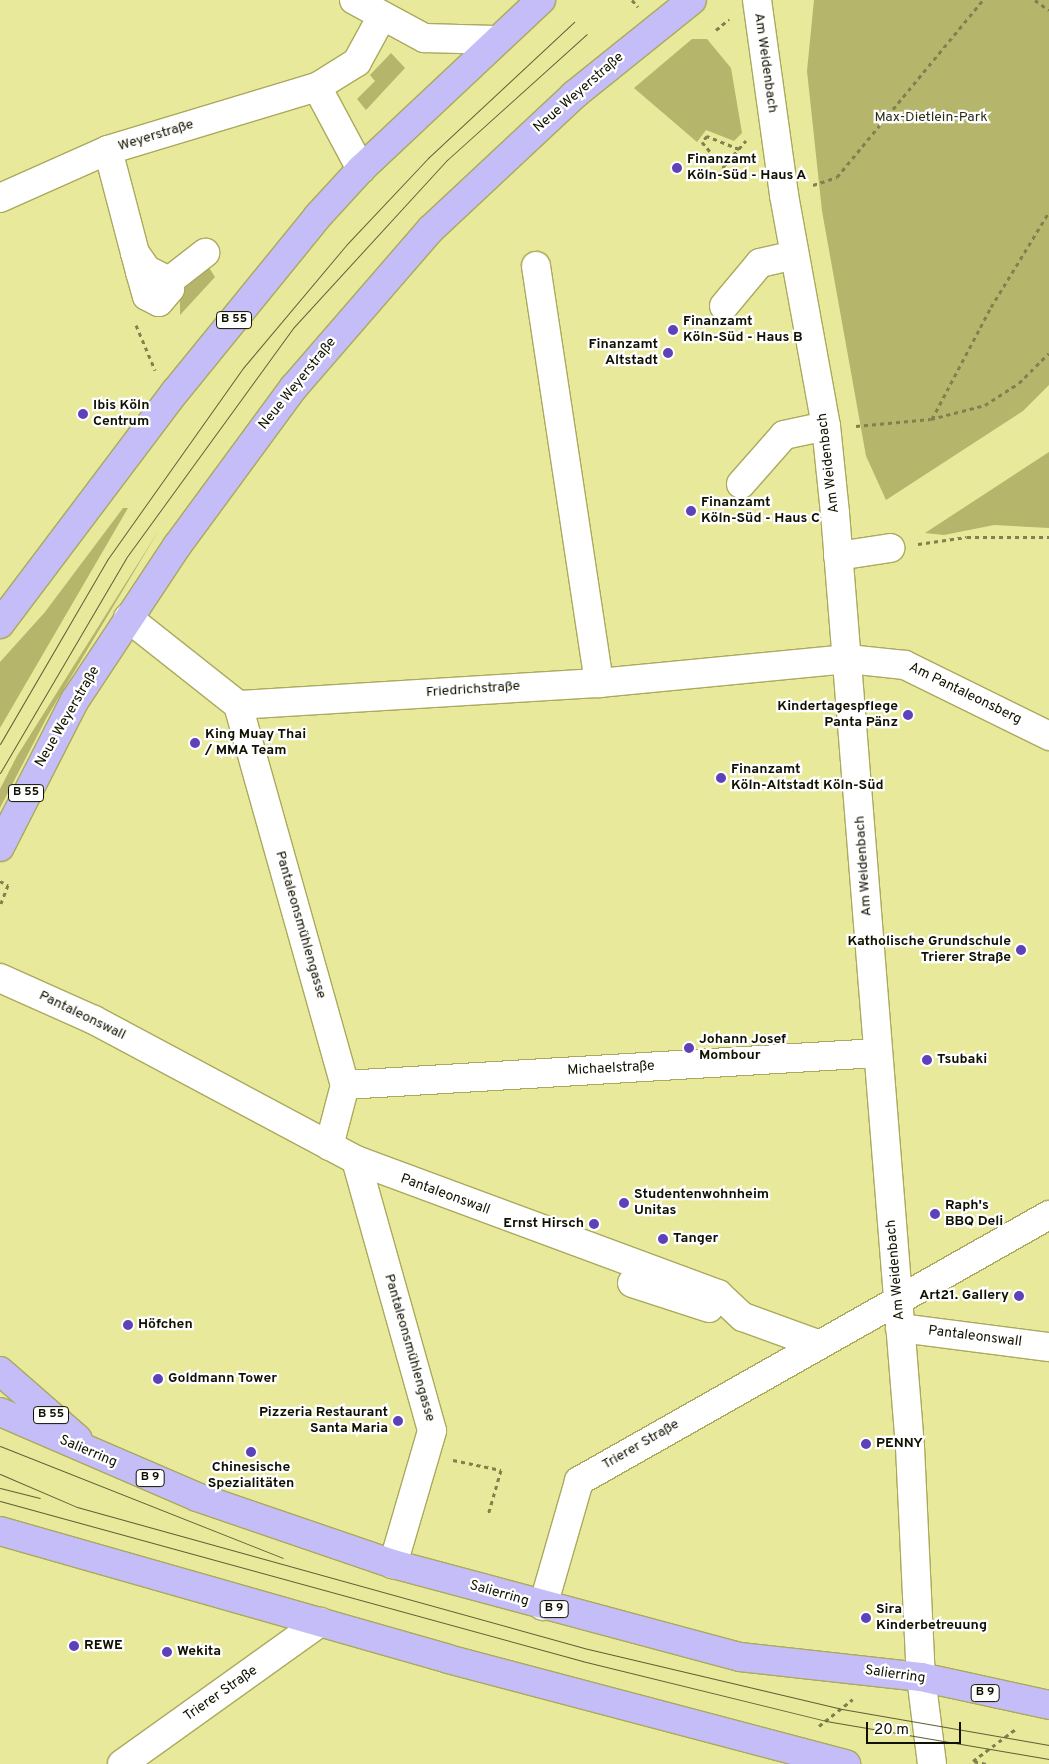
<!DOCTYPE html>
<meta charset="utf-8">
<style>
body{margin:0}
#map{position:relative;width:1049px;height:1764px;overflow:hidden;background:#e9e99b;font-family:Overpass,sans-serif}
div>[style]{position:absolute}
.green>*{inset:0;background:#b5b56b}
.path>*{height:3px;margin-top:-1.5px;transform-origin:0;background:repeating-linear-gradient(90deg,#818150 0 4px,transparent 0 8px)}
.roads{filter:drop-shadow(1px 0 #aaa95d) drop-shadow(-1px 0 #aaa95d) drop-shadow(0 1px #aaa95d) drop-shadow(0 -1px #aaa95d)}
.minor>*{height:28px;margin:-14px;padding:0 14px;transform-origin:14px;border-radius:14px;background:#fff}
.major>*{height:28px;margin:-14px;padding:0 14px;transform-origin:14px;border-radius:14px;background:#c5bdf7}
.tram>*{height:1px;margin:-0.5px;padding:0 0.5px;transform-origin:0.5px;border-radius:0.5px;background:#5f5f38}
.dots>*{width:14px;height:14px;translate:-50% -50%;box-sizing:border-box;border:2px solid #fff;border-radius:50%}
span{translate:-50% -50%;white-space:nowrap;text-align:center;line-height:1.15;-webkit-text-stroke:4.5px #fff;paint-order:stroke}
.shield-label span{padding:1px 4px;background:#fff;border:1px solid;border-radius:4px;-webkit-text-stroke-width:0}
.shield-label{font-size:12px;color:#110;font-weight:700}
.street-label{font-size:14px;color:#110}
.park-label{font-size:14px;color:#2d2d16}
.poi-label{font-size:14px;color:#110;font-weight:700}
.left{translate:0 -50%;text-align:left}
.right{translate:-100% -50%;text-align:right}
.scale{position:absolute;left:866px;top:1722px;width:95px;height:22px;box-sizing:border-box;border:2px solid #110;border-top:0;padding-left:6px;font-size:15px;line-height:18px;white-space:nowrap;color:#110;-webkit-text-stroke:4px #fff;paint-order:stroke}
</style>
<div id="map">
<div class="green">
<i style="clip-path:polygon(814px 0,1049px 0,1049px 385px,1023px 411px,886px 500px,866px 456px,822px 211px,807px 71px)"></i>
<i style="clip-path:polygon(692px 39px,707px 39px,731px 68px,742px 133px,734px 141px,706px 130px,697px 142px,634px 88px)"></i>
<i style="clip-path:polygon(391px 53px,405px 68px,366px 110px,357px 99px,375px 81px,370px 75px)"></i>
<i style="clip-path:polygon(206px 263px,215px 277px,180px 315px,180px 290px)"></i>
<i style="clip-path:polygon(1049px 452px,1049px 528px,994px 525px,944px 535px,925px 533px)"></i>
<i style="clip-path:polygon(123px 508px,128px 508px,0 728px,0 662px,45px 612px)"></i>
<i style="clip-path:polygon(159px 530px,47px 717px,0 808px,0 789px,17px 756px)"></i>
</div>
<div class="path">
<i style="left:632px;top:0;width:9px;rotate:49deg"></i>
<i style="left:1035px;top:0;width:17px;rotate:36deg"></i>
<i style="left:716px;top:30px;width:17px;rotate:-40deg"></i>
<i style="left:739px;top:149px;width:35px;rotate:-158deg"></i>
<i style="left:707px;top:136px;width:8px;rotate:130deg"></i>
<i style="left:702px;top:142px;width:33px;rotate:50deg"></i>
<i style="left:723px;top:167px;width:35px;rotate:-49deg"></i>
<i style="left:813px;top:185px;width:25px;rotate:-18deg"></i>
<i style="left:837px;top:177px;width:229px;rotate:-50.5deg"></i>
<i style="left:136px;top:325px;width:49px;rotate:67.1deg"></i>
<i style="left:932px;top:419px;width:127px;rotate:-62.2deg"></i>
<i style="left:991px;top:307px;width:111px;rotate:-58.6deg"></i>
<i style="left:856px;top:426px;width:75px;rotate:-5.3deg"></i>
<i style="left:931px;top:419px;width:56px;rotate:-14.5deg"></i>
<i style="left:985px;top:405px;width:40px;rotate:-32.9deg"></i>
<i style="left:1019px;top:383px;width:42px;rotate:-45deg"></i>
<i style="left:918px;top:544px;width:49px;rotate:-8.1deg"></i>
<i style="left:967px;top:537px;width:82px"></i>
<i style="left:0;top:881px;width:9px;rotate:27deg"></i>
<i style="left:8px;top:885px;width:22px;rotate:111deg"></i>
<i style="left:453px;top:1460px;width:49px;rotate:11.8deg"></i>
<i style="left:501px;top:1470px;width:47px;rotate:106.1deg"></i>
<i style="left:819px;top:1726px;width:43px;rotate:-38.5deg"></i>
<i style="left:986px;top:1764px;width:13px;rotate:-167deg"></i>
<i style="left:973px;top:1761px;width:55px;rotate:-36.9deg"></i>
</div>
<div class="roads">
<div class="minor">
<i style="left:354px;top:0;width:80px;rotate:28.5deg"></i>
<i style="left:424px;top:38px;width:71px;rotate:1.6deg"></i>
<i style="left:757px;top:0;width:197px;rotate:82.1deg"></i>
<i style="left:784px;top:195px;width:235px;rotate:79.7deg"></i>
<i style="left:826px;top:426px;width:87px;rotate:84.1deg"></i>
<i style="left:835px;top:513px;width:937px;rotate:85.41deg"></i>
<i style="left:910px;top:1447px;width:230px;rotate:87.3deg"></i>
<i style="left:921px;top:1677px;width:88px;rotate:82.8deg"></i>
<i style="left:317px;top:87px;width:93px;rotate:61.8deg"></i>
<i style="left:108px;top:150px;width:106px;rotate:75.3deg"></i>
<i style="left:135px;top:253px;width:20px;rotate:75deg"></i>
<i style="left:140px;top:272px;width:25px;rotate:74deg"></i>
<i style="left:147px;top:296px;width:13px;rotate:27deg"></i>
<i style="left:159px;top:302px;width:17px;rotate:-50deg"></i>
<i style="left:170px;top:289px;width:8px;rotate:-97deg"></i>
<i style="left:169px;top:281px;width:25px;rotate:-153deg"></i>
<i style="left:147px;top:270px;width:21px;rotate:-125deg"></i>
<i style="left:0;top:198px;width:118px;rotate:-24deg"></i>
<i style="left:108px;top:150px;width:218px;rotate:-16.8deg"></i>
<i style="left:317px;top:87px;width:47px;rotate:-32deg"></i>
<i style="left:357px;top:62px;width:50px;rotate:-61.4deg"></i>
<i style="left:536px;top:266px;width:422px;rotate:81.4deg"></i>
<i style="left:169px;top:281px;width:46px;rotate:-37.9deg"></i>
<i style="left:724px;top:306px;width:56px;rotate:-50.1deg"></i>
<i style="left:760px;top:263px;width:35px;rotate:-13deg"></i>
<i style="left:741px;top:484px;width:65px;rotate:-48.7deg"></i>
<i style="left:784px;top:435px;width:43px;rotate:-12.1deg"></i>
<i style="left:838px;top:556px;width:53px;rotate:-8.7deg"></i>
<i style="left:128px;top:618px;width:140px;rotate:38.3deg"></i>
<i style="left:238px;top:705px;width:362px;rotate:-3.5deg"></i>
<i style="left:599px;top:683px;width:250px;rotate:-5.5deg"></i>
<i style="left:848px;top:659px;width:57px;rotate:6deg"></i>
<i style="left:905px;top:665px;width:161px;rotate:26.2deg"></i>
<i style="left:238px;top:705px;width:395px;rotate:74.3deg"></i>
<i style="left:345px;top:1085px;width:63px;rotate:104.7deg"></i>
<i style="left:0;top:978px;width:103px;rotate:24.1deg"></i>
<i style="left:94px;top:1020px;width:297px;rotate:28.1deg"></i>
<i style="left:356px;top:1160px;width:386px;rotate:20.3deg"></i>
<i style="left:718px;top:1294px;width:34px;rotate:43deg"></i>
<i style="left:743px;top:1317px;width:79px;rotate:20deg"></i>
<i style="left:345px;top:1085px;width:533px;rotate:-3.44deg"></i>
<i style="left:356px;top:1160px;width:281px;rotate:74.3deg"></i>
<i style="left:432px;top:1431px;width:139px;rotate:106.3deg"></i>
<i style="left:632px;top:1283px;width:81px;rotate:18deg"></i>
<i style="left:900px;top:1328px;width:150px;rotate:7.3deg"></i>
<i style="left:543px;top:1606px;width:130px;rotate:-73.9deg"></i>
<i style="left:579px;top:1481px;width:540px;rotate:-29.51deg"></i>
<i style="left:122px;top:1764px;width:244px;rotate:-35.6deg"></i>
</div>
<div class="major">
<i style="left:0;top:624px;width:291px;rotate:-53deg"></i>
<i style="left:175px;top:392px;width:227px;rotate:-50.9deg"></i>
<i style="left:318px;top:216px;width:64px;rotate:-47.5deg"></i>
<i style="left:361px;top:169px;width:247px;rotate:-43.2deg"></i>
<i style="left:0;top:847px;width:165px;rotate:-63deg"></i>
<i style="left:75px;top:700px;width:185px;rotate:-56.5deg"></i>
<i style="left:177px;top:546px;width:197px;rotate:-53.7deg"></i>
<i style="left:294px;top:387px;width:209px;rotate:-49.1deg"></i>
<i style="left:431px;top:229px;width:196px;rotate:-43.1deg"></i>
<i style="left:574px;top:95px;width:151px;rotate:-38.8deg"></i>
<i style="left:0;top:1371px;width:103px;rotate:41.1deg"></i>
<i style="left:0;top:1412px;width:215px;rotate:23.3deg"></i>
<i style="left:197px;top:1497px;width:207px;rotate:18.9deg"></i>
<i style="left:393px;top:1564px;width:359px;rotate:15deg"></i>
<i style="left:740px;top:1657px;width:182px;rotate:6.3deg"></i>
<i style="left:921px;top:1677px;width:131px;rotate:12.3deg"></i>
<i style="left:0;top:1531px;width:466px;rotate:15.9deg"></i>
<i style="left:448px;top:1659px;width:412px;rotate:14.8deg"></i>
</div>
</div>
<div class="tram">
<i style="left:0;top:744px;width:213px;rotate:-59.8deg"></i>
<i style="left:107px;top:560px;width:235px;rotate:-54.7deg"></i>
<i style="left:243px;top:368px;width:163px;rotate:-50deg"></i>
<i style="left:348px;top:243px;width:117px;rotate:-46.7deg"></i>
<i style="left:428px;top:158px;width:200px;rotate:-43deg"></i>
<i style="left:0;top:773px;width:249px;rotate:-59.6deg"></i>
<i style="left:126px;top:558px;width:284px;rotate:-54deg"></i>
<i style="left:293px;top:328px;width:228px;rotate:-47.5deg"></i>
<i style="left:447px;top:160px;width:188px;rotate:-42deg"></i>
<i style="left:0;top:1446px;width:304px;rotate:21.6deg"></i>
<i style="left:0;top:1474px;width:84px;rotate:23.2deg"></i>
<i style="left:77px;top:1507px;width:530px;rotate:15.53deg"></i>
<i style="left:588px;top:1649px;width:261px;rotate:13.3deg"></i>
<i style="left:842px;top:1709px;width:210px;rotate:9.9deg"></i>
<i style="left:0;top:1488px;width:41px;rotate:14deg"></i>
<i style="left:0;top:1501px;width:604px;rotate:15.37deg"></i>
<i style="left:582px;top:1661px;width:251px;rotate:13.8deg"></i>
<i style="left:826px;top:1721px;width:226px;rotate:9.7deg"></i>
</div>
<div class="dots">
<i style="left:677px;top:168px;background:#5d41b9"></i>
<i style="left:673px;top:330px;background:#5d41b9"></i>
<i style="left:668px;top:353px;background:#5d41b9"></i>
<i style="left:83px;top:414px;background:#5d41b9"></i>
<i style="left:691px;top:511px;background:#5d41b9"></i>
<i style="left:908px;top:715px;background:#5d41b9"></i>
<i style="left:195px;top:743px;background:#5d41b9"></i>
<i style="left:721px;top:778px;background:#5d41b9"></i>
<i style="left:1021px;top:950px;background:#5d41b9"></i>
<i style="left:689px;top:1048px;background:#5d41b9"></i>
<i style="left:927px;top:1060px;background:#5d41b9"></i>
<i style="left:624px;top:1203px;background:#5d41b9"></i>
<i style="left:935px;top:1214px;background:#5d41b9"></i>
<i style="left:594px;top:1224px;background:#5d41b9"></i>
<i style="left:663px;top:1239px;background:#5d41b9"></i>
<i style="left:1019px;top:1296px;background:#5d41b9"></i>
<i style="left:128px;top:1325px;background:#5d41b9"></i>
<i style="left:158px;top:1379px;background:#5d41b9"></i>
<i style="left:398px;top:1421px;background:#5d41b9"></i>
<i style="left:866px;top:1444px;background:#5d41b9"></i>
<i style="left:251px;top:1452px;background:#5d41b9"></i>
<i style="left:866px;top:1618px;background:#5d41b9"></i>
<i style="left:74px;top:1646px;background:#5d41b9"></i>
<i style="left:167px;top:1652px;background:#5d41b9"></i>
</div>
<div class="shield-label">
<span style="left:234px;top:320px">B 55</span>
<span style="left:26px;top:793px">B 55</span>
<span style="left:51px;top:1415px">B 55</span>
<span style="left:150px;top:1478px">B 9</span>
<span style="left:554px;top:1609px">B 9</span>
<span style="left:985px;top:1693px">B 9</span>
</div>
<div class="street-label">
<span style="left:765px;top:63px;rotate:82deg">Am Weidenbach</span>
<span style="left:579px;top:93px;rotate:-41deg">Neue Weyerstraße</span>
<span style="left:156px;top:136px;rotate:-17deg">Weyerstraße</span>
<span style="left:298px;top:384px;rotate:-51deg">Neue Weyerstraße</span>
<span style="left:829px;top:463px;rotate:-97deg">Am Weidenbach</span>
<span style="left:473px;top:690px;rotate:-4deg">Friedrichstraße</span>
<span style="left:965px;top:694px;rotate:26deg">Am Pantaleonsberg</span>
<span style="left:68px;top:717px;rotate:-60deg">Neue Weyerstraße</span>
<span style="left:864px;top:866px;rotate:-94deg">Am Weidenbach</span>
<span style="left:300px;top:925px;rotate:74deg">Pantaleonsmühlengasse</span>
<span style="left:82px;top:1016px;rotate:26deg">Pantaleonswall</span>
<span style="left:611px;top:1069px;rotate:-3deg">Michaelstraße</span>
<span style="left:445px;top:1195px;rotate:20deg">Pantaleonswall</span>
<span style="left:896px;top:1270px;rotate:-95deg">Am Weidenbach</span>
<span style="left:975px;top:1337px;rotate:7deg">Pantaleonswall</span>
<span style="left:409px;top:1348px;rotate:74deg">Pantaleonsmühlengasse</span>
<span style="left:641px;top:1445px;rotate:-30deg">Trierer Straße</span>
<span style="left:88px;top:1452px;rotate:23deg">Salierring</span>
<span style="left:499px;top:1594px;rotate:16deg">Salierring</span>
<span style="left:895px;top:1675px;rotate:8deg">Salierring</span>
<span style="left:221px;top:1694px;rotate:-35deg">Trierer Straße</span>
</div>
<div class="park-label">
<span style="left:931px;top:118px">Max-Dietlein-Park</span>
</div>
<div class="poi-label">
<span class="left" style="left:687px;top:168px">Finanzamt<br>Köln-Süd - Haus A</span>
<span class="left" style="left:683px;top:330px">Finanzamt<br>Köln-Süd - Haus B</span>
<span class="right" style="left:658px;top:353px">Finanzamt<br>Altstadt</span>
<span class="left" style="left:93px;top:414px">Ibis Köln<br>Centrum</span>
<span class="left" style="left:701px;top:511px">Finanzamt<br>Köln-Süd - Haus C</span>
<span class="right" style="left:898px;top:715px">Kindertagespflege<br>Panta Pänz</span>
<span class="left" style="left:205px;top:743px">King Muay Thai<br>/ MMA Team</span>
<span class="left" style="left:731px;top:778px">Finanzamt<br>Köln-Altstadt Köln-Süd</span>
<span class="right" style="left:1011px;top:950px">Katholische Grundschule<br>Trierer Straße</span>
<span class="left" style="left:699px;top:1048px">Johann Josef<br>Mombour</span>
<span class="left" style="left:937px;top:1060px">Tsubaki</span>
<span class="left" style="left:634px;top:1203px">Studentenwohnheim<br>Unitas</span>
<span class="left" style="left:945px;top:1214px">Raph's<br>BBQ Deli</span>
<span class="right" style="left:584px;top:1224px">Ernst Hirsch</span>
<span class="left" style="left:673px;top:1239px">Tanger</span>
<span class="right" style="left:1009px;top:1296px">Art21. Gallery</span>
<span class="left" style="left:138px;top:1325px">Höfchen</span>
<span class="left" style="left:168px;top:1379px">Goldmann Tower</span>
<span class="right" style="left:388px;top:1421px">Pizzeria Restaurant<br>Santa Maria</span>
<span class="left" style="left:876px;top:1444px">PENNY</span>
<span style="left:251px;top:1476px">Chinesische<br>Spezialitäten</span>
<span class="left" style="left:876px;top:1618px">Sira<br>Kinderbetreuung</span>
<span class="left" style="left:84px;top:1646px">REWE</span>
<span class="left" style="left:177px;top:1652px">Wekita</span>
</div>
<div class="scale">20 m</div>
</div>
